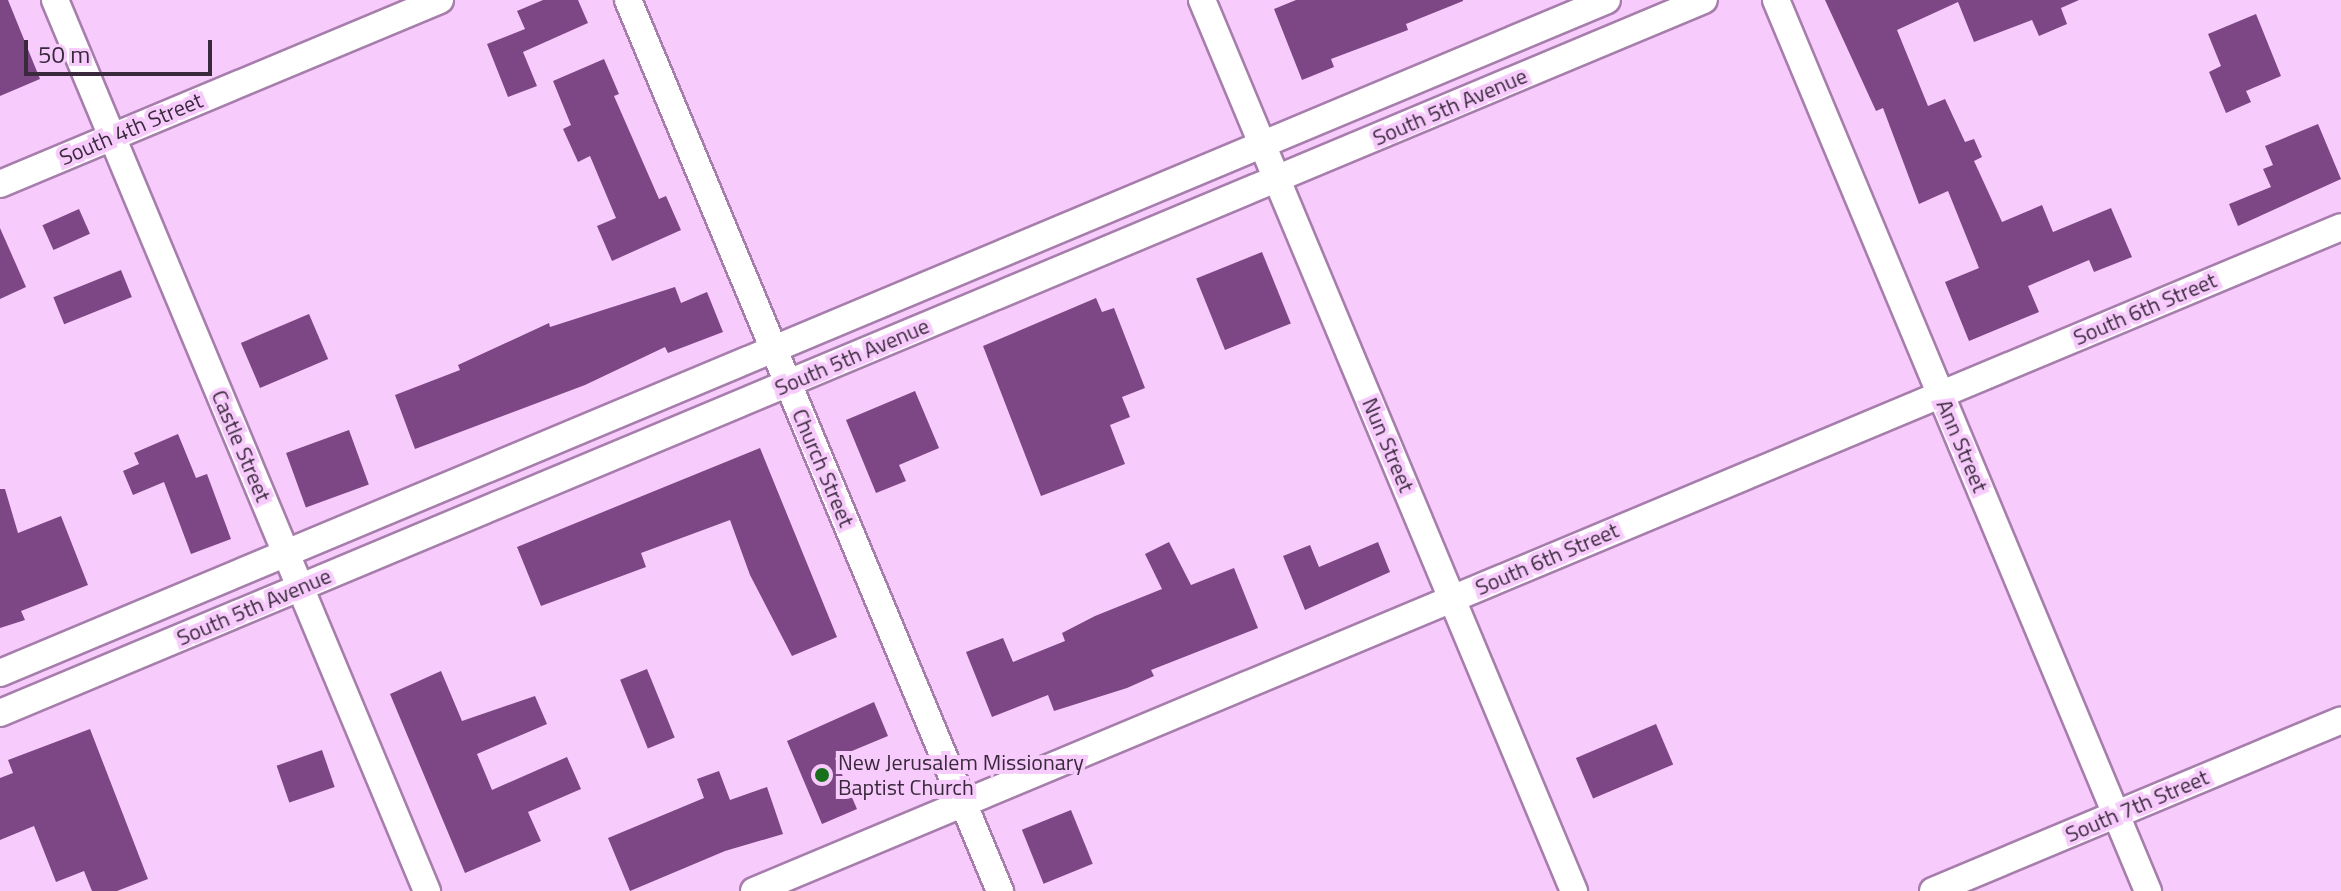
<!DOCTYPE html>
<style>
body{margin:0}
#map{position:relative;width:2341px;height:891px;overflow:hidden;background:#f7ccfc;font-family:"Titillium Web",sans-serif}
div>[style]{position:absolute}
.building>*{inset:0;background:#7d4684;transform-origin:0 0}
.roads{filter:drop-shadow(2px 0 #a67eab) drop-shadow(-2px 0 #a67eab) drop-shadow(0 2px #a67eab) drop-shadow(0 -2px #a67eab)}
.minor>*{height:26px;margin:-13px;padding:0 13px;transform-origin:13px;border-radius:13px;background:#fff}
.dots>*{width:22px;height:22px;translate:-50% -50%;box-sizing:border-box;border:4px solid #f7ccfc;border-radius:50%}
span{translate:-50% -50%;white-space:nowrap;text-align:center;line-height:1.15;-webkit-text-stroke:8px #f7ccfc;paint-order:stroke}
.street-label{font-size:22px;color:#3a293c}
.poi-label{font-size:22px;color:#3a293c}
.left{translate:0 -50%;text-align:left}
.scale{position:absolute;left:24px;top:40px;width:188px;height:36px;box-sizing:border-box;border:4px solid #3a293c;border-top:0;padding-left:10px;font-size:24px;line-height:28px;white-space:nowrap;color:#3a293c;-webkit-text-stroke:6px #f7ccfc;paint-order:stroke}
</style>
<div id="map">
<div class="building">
<i style="clip-path:polygon(0 0,8px 0,40px 79px,0 96px)"></i>
<i style="clip-path:polygon(543px 0,578px 0,588px 23px,523px 52px,537px 86px,508px 97px,487px 44px,525px 29px,517px 11px)"></i>
<i style="clip-path:polygon(1296px 0,1463px 0,1463px 1px,1406px 24px,1408px 30px,1331px 59px,1334px 67px,1302px 80px,1274px 9px)"></i>
<i style="clip-path:polygon(1825px 0,2079px 0,2061px 8px,2067px 24px,2039px 36px,2032px 20px,1974px 42px,1958px 2px,1897px 30px,1928px 106px,1945px 99px,1965px 142px,1974px 139px,1982px 157px,1974px 161px,2002px 222px,2042px 205px,2053px 232px,2111px 208px,2132px 257px,2094px 272px,2089px 260px,2028px 286px,2039px 312px,1969px 341px,1945px 282px,1979px 268px,1948px 191px,1919px 204px,1883px 108px,1876px 111px)"></i>
<i style="clip-path:polygon(2256px 14px,2281px 76px,2246px 91px,2251px 102px,2226px 113px,2209px 72px,2221px 66px,2208px 34px)"></i>
<i style="clip-path:polygon(604px 59px,619px 94px,614px 96px,659px 199px,666px 196px,681px 230px,612px 261px,597px 226px,616px 218px,590px 156px,578px 162px,563px 129px,571px 125px,553px 81px)"></i>
<i style="clip-path:polygon(2318px 124px,2341px 179px,2238px 226px,2229px 204px,2271px 187px,2263px 169px,2273px 165px,2265px 146px)"></i>
<i style="left:79px;top:209px;width:27px;height:40px;rotate:66deg"></i>
<i style="clip-path:polygon(0 228px,26px 287px,0 299px)"></i>
<i style="left:1262px;top:252px;width:77px;height:71px;rotate:68deg"></i>
<i style="left:121px;top:270px;width:29px;height:73px;rotate:68deg"></i>
<i style="clip-path:polygon(675px 287px,681px 303px,707px 292px,723px 332px,668px 353px,665px 347px,585px 385px,415px 449px,395px 395px,460px 370px,458px 365px,549px 323px,550px 327px)"></i>
<i style="clip-path:polygon(1096px 298px,1102px 312px,1114px 308px,1145px 388px,1122px 397px,1130px 417px,1110px 425px,1125px 464px,1041px 496px,983px 346px)"></i>
<i style="left:309px;top:314px;width:49px;height:74px;rotate:67deg"></i>
<i style="clip-path:polygon(915px 391px,939px 448px,899px 465px,906px 481px,876px 493px,846px 420px)"></i>
<i style="left:349px;top:430px;width:58px;height:67px;rotate:70deg"></i>
<i style="clip-path:polygon(178px 434px,196px 478px,207px 474px,231px 539px,191px 554px,164px 482px,133px 495px,123px 471px,139px 464px,134px 453px)"></i>
<i style="clip-path:polygon(760px 448px,837px 637px,792px 656px,750px 575px,730px 520px,641px 553px,646px 567px,541px 606px,517px 547px)"></i>
<i style="clip-path:polygon(0 489px,5px 489px,18px 533px,61px 516px,88px 585px,21px 611px,25px 620px,0 628px)"></i>
<i style="clip-path:polygon(1169px 542px,1191px 585px,1234px 568px,1258px 628px,1151px 670px,1154px 676px,1127px 688px,1054px 711px,1048px 695px,992px 717px,966px 652px,1003px 638px,1013px 662px,1065px 641px,1062px 633px,1095px 616px,1162px 589px,1145px 554px)"></i>
<i style="clip-path:polygon(1378px 542px,1390px 572px,1305px 610px,1283px 556px,1310px 545px,1319px 567px)"></i>
<i style="left:647px;top:669px;width:74px;height:29px;rotate:68deg"></i>
<i style="clip-path:polygon(441px 671px,462px 721px,535px 696px,547px 724px,477px 754px,492px 790px,567px 757px,581px 789px,528px 812px,541px 841px,465px 873px,390px 694px)"></i>
<i style="clip-path:polygon(874px 702px,888px 736px,835px 758px,857px 809px,822px 824px,787px 741px)"></i>
<i style="left:1656px;top:724px;width:44px;height:87px;rotate:67deg"></i>
<i style="clip-path:polygon(90px 729px,148px 879px,117px 891px,92px 891px,84px 871px,56px 882px,34px 826px,0 840px,0 778px,13px 773px,8px 760px)"></i>
<i style="left:322px;top:750px;width:39px;height:48px;rotate:71deg"></i>
<i style="clip-path:polygon(719px 771px,730px 800px,767px 787px,783px 834px,725px 851px,630px 891px,608px 838px,704px 798px,697px 779px)"></i>
<i style="left:1071px;top:810px;width:58px;height:53px;rotate:68deg"></i>
</div>
<div class="roads">
<div class="minor">
<i style="left:55px;top:0;width:966px;rotate:67.34deg"></i>
<i style="left:628px;top:0;width:966px;rotate:67.34deg"></i>
<i style="left:1202px;top:0;width:966px;rotate:67.34deg"></i>
<i style="left:1776px;top:0;width:966px;rotate:67.34deg"></i>
<i style="left:0;top:184px;width:477px;rotate:-22.7deg"></i>
<i style="left:0;top:673px;width:1742px;rotate:-22.72deg"></i>
<i style="left:0;top:713px;width:1847px;rotate:-22.71deg"></i>
<i style="left:754px;top:891px;width:1720px;rotate:-22.7deg"></i>
<i style="left:1933px;top:891px;width:442px;rotate:-22.7deg"></i>
</div>
</div>
<div class="dots">
<i style="left:822px;top:775px;background:#19701a"></i>
</div>
<div class="street-label">
<span style="left:1450px;top:107px;rotate:-23deg">South 5th Avenue</span>
<span style="left:131px;top:129px;rotate:-23deg">South 4th Street</span>
<span style="left:2145px;top:309px;rotate:-23deg">South 6th Street</span>
<span style="left:852px;top:357px;rotate:-23deg">South 5th Avenue</span>
<span style="left:1388px;top:445px;rotate:67deg">Nun Street</span>
<span style="left:241px;top:446px;rotate:67deg">Castle Street</span>
<span style="left:1962px;top:446px;rotate:67deg">Ann Street</span>
<span style="left:823px;top:468px;rotate:67deg">Church Street</span>
<span style="left:1547px;top:559px;rotate:-23deg">South 6th Street</span>
<span style="left:254px;top:607px;rotate:-23deg">South 5th Avenue</span>
<span style="left:2137px;top:806px;rotate:-23deg">South 7th Street</span>
</div>
<div class="poi-label">
<span class="left" style="left:838px;top:775px">New Jerusalem Missionary<br>Baptist Church</span>
</div>
<div class="scale">50 m</div>
</div>
